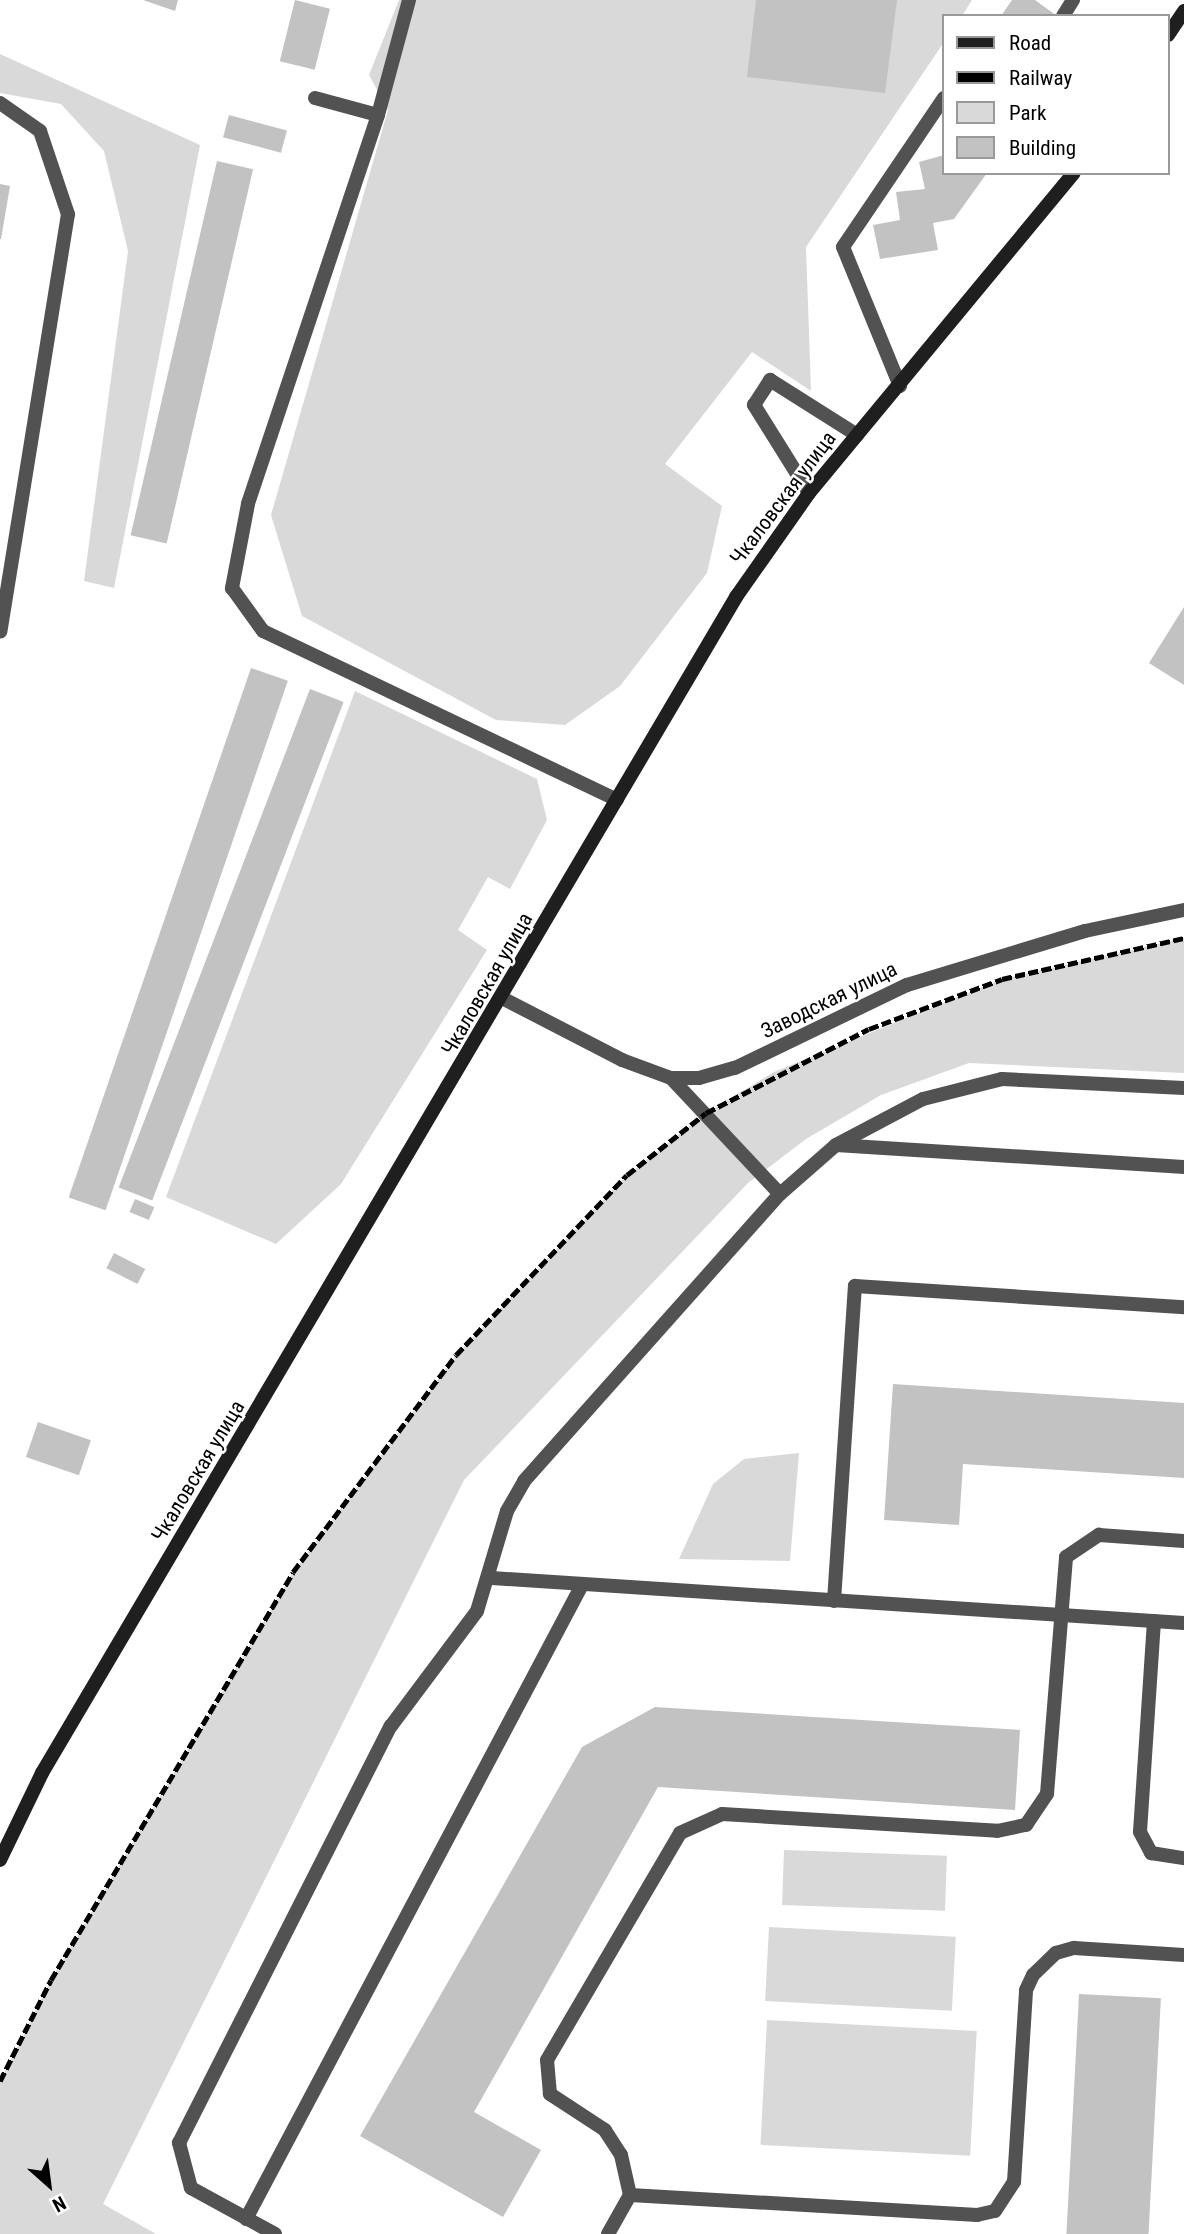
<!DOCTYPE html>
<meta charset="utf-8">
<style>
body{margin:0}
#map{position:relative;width:1184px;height:2234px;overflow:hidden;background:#fff;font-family:"Roboto Condensed",sans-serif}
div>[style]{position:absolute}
.green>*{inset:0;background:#d9d9d9;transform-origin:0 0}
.building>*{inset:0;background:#c2c2c2;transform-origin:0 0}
.service>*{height:14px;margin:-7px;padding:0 7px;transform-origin:7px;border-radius:7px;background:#525252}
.minor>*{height:14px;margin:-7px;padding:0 7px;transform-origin:7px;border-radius:7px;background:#525252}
.secondary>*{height:14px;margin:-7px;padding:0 7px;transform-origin:7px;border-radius:7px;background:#1f1f1f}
.rail>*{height:5px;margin-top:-2.5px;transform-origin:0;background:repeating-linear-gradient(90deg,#000 0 10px,transparent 0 13.5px)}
span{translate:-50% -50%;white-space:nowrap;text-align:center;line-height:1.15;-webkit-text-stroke:5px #fff;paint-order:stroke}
.street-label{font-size:21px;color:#000}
.legend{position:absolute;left:942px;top:14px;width:228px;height:161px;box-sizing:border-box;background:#fff;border:2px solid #999;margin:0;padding:9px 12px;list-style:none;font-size:21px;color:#000}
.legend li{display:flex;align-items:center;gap:14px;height:35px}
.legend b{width:35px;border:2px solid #999}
.north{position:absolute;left:14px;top:2150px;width:70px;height:70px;-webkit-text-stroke:5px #fff;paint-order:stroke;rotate:152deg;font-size:19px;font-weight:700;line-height:28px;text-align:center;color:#000}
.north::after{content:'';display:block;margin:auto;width:24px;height:32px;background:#000;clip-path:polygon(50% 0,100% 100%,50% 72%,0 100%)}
</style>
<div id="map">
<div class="green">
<i style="clip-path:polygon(399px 0,972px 0,962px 16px,944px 16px,944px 42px,806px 247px,811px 391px,752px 352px,665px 464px,722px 506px,707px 573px,620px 686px,565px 725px,496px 720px,302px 616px,271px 515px,388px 110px,369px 75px)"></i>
<i style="clip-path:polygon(0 54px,200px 145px,114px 588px,84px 581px,128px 251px,104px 151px,61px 104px,0 93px)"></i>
<i style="clip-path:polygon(355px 691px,537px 779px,547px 820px,510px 889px,488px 877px,458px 930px,487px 950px,341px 1184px,276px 1244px,166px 1197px)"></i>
<i style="clip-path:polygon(1184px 938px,1184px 1073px,969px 1063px,881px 1095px,806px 1139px,748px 1183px,464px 1480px,103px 2204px,156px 2234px,0 2234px,0 2081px,51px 1980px,293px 1572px,456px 1355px,627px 1175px,706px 1113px,774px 1072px,1002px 979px)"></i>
<i style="clip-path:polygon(799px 1453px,790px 1561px,679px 1559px,713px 1484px,744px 1459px)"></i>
<i style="left:784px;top:1850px;width:163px;height:55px;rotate:2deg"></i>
<i style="left:769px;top:1927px;width:187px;height:74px;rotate:3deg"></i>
<i style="left:767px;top:2020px;width:210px;height:125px;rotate:3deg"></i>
</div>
<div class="building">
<i style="clip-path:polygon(143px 0,178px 0,175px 11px)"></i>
<i style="left:295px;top:0;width:36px;height:63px;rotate:14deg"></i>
<i style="clip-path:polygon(756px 0,897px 0,885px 93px,747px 77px)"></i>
<i style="clip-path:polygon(1012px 0,1035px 0,1057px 16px,1001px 16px)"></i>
<i style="left:229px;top:115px;width:60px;height:23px;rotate:15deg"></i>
<i style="clip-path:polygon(944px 155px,944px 173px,987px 173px,954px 219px,933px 223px,938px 250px,880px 259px,873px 225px,900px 220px,896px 192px,925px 189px,919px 162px)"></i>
<i style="left:217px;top:161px;width:37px;height:384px;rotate:13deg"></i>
<i style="clip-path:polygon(0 184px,10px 186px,1px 239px,0 239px)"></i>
<i style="clip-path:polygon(1184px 607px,1184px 685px,1149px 663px)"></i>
<i style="left:251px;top:668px;width:39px;height:560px;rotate:19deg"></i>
<i style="left:310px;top:689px;width:36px;height:534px;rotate:21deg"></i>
<i style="left:135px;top:1199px;width:21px;height:14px;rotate:23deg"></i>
<i style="left:114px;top:1253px;width:35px;height:17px;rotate:27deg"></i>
<i style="clip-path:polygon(893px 1384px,1184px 1403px,1184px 1478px,963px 1464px,959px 1525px,884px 1520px)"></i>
<i style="left:38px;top:1422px;width:56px;height:37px;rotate:19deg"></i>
<i style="clip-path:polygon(655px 1707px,1020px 1730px,1015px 1810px,658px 1787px,474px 2112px,541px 2150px,503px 2217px,360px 2136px,582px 1747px)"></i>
<i style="left:1079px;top:1994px;width:82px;height:241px;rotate:3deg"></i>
</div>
<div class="service">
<i style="left:1063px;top:16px;width:19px;rotate:-58deg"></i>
<i style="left:315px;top:98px;width:65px;rotate:15.1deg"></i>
<i style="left:378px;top:115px;width:410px;rotate:108.5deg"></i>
<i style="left:248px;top:504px;width:86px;rotate:100.8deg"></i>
<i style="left:232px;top:588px;width:53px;rotate:54.2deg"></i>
<i style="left:263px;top:631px;width:392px;rotate:25.5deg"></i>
<i style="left:0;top:103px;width:49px;rotate:35deg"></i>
<i style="left:40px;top:131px;width:88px;rotate:71.4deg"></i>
<i style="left:68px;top:214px;width:423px;rotate:99.2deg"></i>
<i style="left:378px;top:115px;width:119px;rotate:-74.9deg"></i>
<i style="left:900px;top:386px;width:150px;rotate:-112.3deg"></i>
<i style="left:843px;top:247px;width:180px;rotate:-55.9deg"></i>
<i style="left:809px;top:493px;width:104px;rotate:-122deg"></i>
<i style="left:754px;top:405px;width:30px;rotate:-57deg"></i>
<i style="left:770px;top:380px;width:103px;rotate:32.3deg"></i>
<i style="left:671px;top:1078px;width:159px;rotate:46.8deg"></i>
<i style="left:836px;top:1145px;width:349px;rotate:3.6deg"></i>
<i style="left:492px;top:1578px;width:693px;rotate:3.72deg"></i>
<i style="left:834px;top:1601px;width:316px;rotate:-86.2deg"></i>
<i style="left:855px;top:1286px;width:330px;rotate:3.7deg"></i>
<i style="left:1154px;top:1621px;width:211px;rotate:93.8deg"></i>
<i style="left:1140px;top:1832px;width:24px;rotate:62deg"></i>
<i style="left:1151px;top:1853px;width:33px;rotate:9deg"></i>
<i style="left:630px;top:2195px;width:348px;rotate:3.3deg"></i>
<i style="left:977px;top:2215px;width:18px;rotate:-13deg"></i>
<i style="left:995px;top:2211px;width:35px;rotate:-57deg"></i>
<i style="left:1014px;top:2182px;width:192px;rotate:-86.4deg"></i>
<i style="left:1026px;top:1990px;width:17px;rotate:-65deg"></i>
<i style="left:1033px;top:1975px;width:32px;rotate:-44deg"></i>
<i style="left:1056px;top:1953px;width:19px;rotate:-16deg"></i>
<i style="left:1074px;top:1948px;width:110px;rotate:3.6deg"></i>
<i style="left:246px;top:2219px;width:718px;rotate:-62.08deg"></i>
<i style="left:275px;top:2234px;width:96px;rotate:-151.3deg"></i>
<i style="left:191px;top:2188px;width:47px;rotate:-104.9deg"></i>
<i style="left:179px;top:2143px;width:468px;rotate:-63.1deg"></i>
<i style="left:391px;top:1726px;width:144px;rotate:-53.2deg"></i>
<i style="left:477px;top:1611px;width:104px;rotate:-73.3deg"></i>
<i style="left:507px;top:1511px;width:34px;rotate:-60deg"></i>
<i style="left:524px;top:1481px;width:385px;rotate:-48.3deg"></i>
<i style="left:780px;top:1194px;width:74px;rotate:-41.2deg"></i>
<i style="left:836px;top:1145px;width:98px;rotate:-27.9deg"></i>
<i style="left:923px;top:1099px;width:81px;rotate:-14.2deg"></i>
<i style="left:1002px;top:1079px;width:182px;rotate:2.8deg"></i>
<i style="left:608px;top:2234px;width:45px;rotate:-60.6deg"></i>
<i style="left:630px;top:2195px;width:41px;rotate:-102.7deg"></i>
<i style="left:621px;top:2155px;width:30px;rotate:-123deg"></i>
<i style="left:605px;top:2130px;width:66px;rotate:-146.8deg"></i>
<i style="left:550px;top:2094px;width:34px;rotate:-95deg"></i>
<i style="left:547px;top:2060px;width:263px;rotate:-59.6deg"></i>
<i style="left:680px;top:1833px;width:46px;rotate:-24.3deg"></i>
<i style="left:722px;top:1814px;width:276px;rotate:3.5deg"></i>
<i style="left:997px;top:1831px;width:30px;rotate:-12deg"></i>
<i style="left:1026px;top:1825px;width:37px;rotate:-56deg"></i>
<i style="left:1047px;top:1794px;width:238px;rotate:-85.4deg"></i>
<i style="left:1066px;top:1557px;width:40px;rotate:-34deg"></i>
<i style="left:1099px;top:1535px;width:85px;rotate:4deg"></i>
</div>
<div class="minor">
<i style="left:504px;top:999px;width:133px;rotate:27.3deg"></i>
<i style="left:622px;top:1060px;width:52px;rotate:20.2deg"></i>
<i style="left:671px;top:1078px;width:28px"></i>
<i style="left:699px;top:1078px;width:37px;rotate:-16deg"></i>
<i style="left:735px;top:1068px;width:191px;rotate:-25.8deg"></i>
<i style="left:907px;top:985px;width:186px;rotate:-16.9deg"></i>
<i style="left:1085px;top:931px;width:101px;rotate:-12deg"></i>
</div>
<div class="secondary">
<i style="left:1168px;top:35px;width:29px;rotate:-56deg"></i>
<i style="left:0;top:1860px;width:97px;rotate:-64.2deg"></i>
<i style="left:42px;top:1773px;width:1366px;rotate:-59.45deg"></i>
<i style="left:736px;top:597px;width:127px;rotate:-54.9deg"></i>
<i style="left:809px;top:493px;width:415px;rotate:-50.4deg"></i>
</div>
<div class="rail">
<i style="left:0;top:2081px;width:113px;rotate:-63.2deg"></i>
<i style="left:51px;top:1980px;width:474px;rotate:-59.3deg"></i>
<i style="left:293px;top:1572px;width:271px;rotate:-53.1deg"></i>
<i style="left:456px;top:1355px;width:248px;rotate:-46.5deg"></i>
<i style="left:627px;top:1175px;width:100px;rotate:-38.1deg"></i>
<i style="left:706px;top:1113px;width:183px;rotate:-27.3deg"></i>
<i style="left:869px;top:1029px;width:142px;rotate:-20.6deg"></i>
<i style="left:1002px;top:979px;width:187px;rotate:-12.7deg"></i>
</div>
<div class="street-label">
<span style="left:783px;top:498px;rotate:-53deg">Чкаловская улица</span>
<span style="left:487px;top:984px;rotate:-60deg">Чкаловская улица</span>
<span style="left:829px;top:1000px;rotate:-26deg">Заводская улица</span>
<span style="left:198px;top:1471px;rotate:-59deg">Чкаловская улица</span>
</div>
<ul class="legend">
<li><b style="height:9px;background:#1f1f1f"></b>Road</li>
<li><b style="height:9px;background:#000"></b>Railway</li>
<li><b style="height:19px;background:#d9d9d9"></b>Park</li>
<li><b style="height:19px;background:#c2c2c2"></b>Building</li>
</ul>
<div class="north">N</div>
</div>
